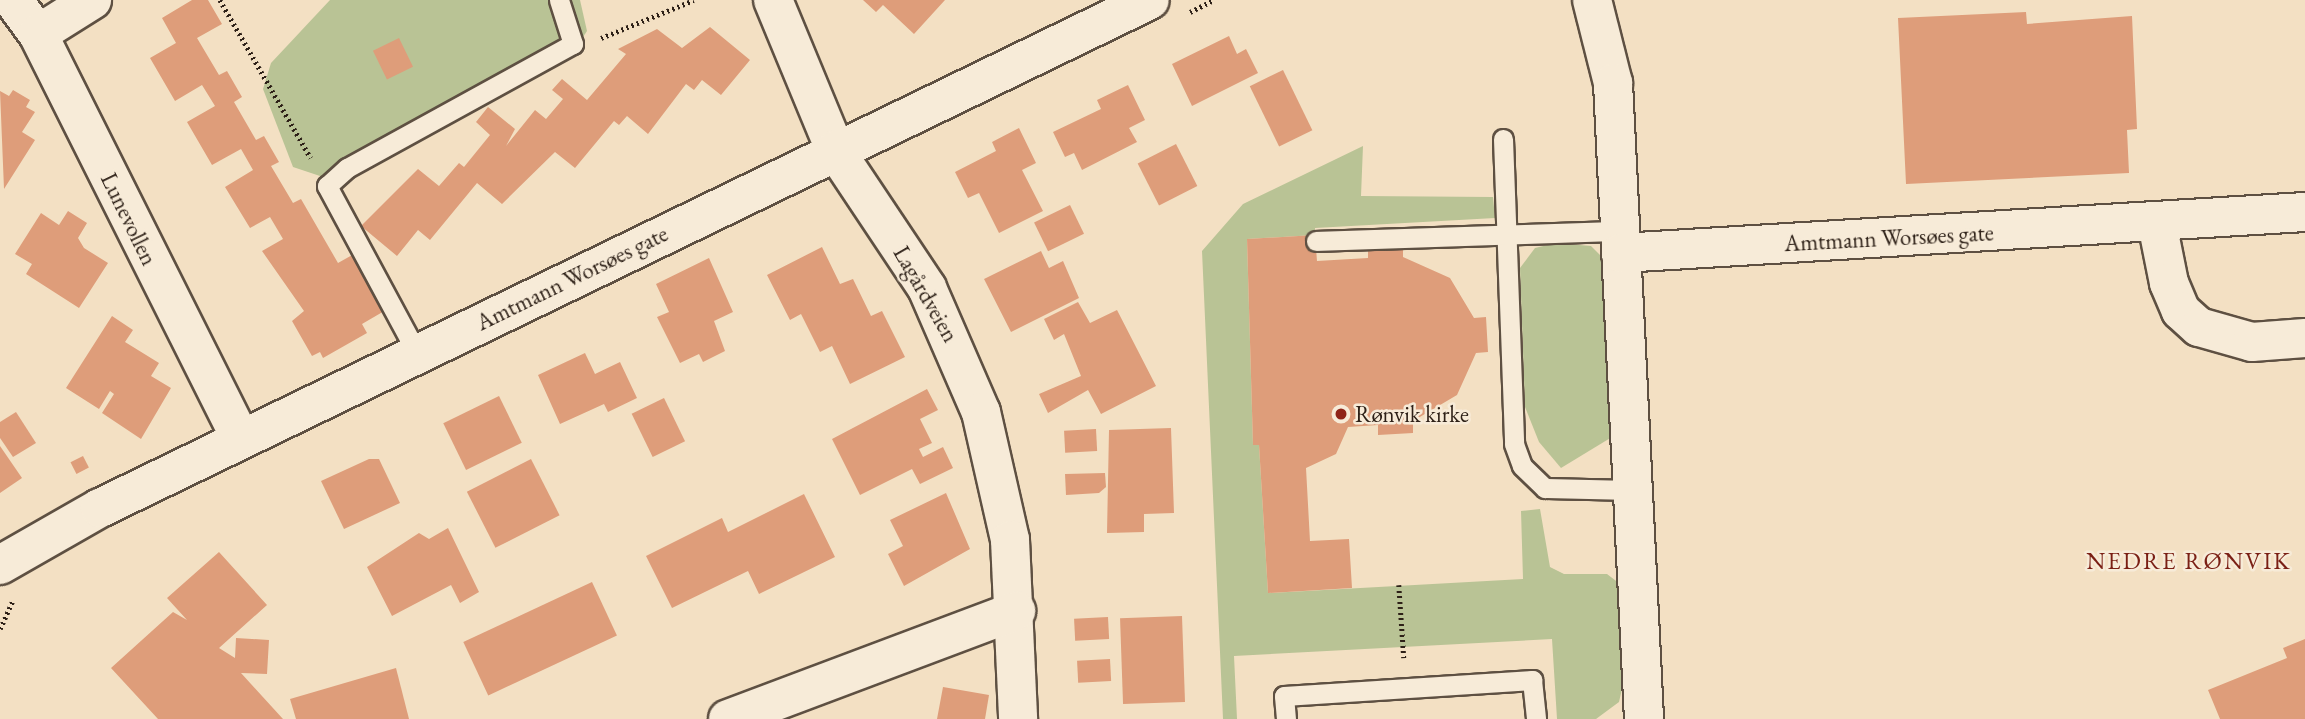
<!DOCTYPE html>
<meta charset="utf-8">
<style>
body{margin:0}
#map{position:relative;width:2305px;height:719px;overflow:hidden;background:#f3e0c3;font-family:"EB Garamond",serif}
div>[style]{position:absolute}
.green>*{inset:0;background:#b9c395}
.building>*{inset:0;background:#de9d7a;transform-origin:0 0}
.path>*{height:4.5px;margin-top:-2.25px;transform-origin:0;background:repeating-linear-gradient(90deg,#2d2017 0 2px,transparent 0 5.5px)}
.roads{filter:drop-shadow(2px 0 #5e5042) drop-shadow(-2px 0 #5e5042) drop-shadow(0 2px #5e5042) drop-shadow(0 -2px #5e5042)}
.lane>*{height:19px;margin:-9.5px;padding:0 9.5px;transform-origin:9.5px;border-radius:9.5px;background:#f7ebd8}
.street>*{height:38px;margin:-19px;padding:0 19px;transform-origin:19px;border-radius:19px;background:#f7ebd8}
.dots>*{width:19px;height:19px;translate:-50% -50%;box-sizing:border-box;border:4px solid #f7ebd8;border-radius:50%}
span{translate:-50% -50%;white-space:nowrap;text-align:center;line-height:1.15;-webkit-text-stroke:5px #f7ebd8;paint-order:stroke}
.street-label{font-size:23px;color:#2d2017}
.poi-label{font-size:23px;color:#2d2017}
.left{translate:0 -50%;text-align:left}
.neighbourhood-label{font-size:24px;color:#7a1f14;letter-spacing:2px}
</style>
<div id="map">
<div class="green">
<i style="clip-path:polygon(330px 0,580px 0,587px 31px,575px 49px,323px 177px,293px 167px,263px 89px,271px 63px)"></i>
<i style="clip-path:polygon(1363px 146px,1361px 196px,1493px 197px,1495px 218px,1315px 228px,1315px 235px,1247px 239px,1253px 445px,1259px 445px,1268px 593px,1523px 579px,1521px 511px,1540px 509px,1550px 567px,1564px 574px,1607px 574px,1620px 584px,1624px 680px,1619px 702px,1596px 719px,1557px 719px,1552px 639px,1234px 656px,1237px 719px,1223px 719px,1202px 251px,1243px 204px)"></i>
<i style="clip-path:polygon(1556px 243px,1591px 246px,1603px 258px,1612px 437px,1561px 468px,1539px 442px,1525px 407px,1520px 268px,1535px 248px)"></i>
</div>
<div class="building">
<i style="clip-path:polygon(192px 0,208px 0,222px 24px,197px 38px,219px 75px,227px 71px,242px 97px,234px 102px,256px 140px,264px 136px,279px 162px,271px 166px,293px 203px,301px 199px,338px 263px,354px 254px,386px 310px,362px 324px,367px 333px,323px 358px,320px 352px,312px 356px,292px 321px,304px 311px,262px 251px,283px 239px,270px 217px,250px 228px,225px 187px,253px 170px,241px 149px,212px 165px,187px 122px,215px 106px,202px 85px,175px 101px,150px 58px,176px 43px,162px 18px)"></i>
<i style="clip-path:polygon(863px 0,945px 0,914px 34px,883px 5px,876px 12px)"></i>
<i style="clip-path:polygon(2026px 12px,2027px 24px,2132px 16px,2137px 129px,2127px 130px,2129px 173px,1906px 184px,1898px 18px)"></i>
<i style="clip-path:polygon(710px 27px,750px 60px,721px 95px,702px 80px,694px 90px,686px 84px,648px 134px,627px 116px,619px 125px,614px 121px,575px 168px,555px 152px,502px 204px,477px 183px,430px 240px,418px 230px,397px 256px,361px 226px,418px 169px,439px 186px,459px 163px,464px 167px,490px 135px,476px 122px,488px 107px,515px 129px,506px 146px,535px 110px,546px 119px,563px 99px,552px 90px,562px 79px,587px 100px,626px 54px,618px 49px,657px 29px,682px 48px)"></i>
<i style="clip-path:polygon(1229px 36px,1237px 54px,1246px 49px,1258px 73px,1192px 106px,1172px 64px)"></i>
<i style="left:399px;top:38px;width:32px;height:29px;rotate:64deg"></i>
<i style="left:1283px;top:70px;width:67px;height:37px;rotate:64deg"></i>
<i style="clip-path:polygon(1128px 85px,1145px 120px,1129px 128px,1137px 142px,1082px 170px,1074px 153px,1065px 157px,1053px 132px,1101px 109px,1097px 100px)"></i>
<i style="clip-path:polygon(13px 90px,30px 100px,26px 107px,35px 112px,22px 132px,35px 140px,4px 189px,0 91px,9px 96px)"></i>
<i style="clip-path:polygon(1019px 128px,1036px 163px,1022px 170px,1043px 211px,999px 233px,979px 193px,968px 198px,955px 172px,996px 151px,992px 142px)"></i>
<i style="left:1176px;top:144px;width:47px;height:43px;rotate:63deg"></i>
<i style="left:1070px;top:205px;width:32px;height:40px;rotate:64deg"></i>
<i style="clip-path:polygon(68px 211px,87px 223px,78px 238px,84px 248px,108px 263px,79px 308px,26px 274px,32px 264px,15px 254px,41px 213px,59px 225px)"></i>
<i style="clip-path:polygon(1315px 235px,1317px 261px,1368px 258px,1368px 248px,1403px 245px,1403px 257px,1450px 278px,1474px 318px,1486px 317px,1488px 352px,1476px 353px,1457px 395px,1413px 421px,1413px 433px,1378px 435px,1378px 425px,1348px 427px,1336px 454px,1306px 468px,1310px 541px,1349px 539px,1352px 588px,1268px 593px,1259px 445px,1253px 445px,1247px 239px)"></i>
<i style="clip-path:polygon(822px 247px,840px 284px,853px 279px,871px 316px,882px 311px,905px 357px,850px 384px,832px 346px,820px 352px,801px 314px,790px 320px,767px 275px)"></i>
<i style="clip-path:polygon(1041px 251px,1049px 268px,1063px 261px,1079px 298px,1011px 332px,984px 279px)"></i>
<i style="clip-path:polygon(709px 258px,733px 312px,714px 321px,725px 351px,703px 362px,699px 354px,680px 363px,657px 317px,669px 312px,656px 284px)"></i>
<i style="clip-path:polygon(1078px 302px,1090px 323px,1117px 310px,1156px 386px,1101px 414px,1088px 390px,1048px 413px,1039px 394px,1081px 376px,1064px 334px,1054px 340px,1044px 319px)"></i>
<i style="clip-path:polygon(112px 316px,133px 330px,125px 342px,159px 363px,151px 376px,171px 388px,141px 439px,102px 413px,114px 394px,110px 391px,99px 409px,66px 388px)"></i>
<i style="clip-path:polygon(585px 353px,595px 374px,620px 362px,637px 398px,608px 412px,604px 404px,560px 424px,538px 375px)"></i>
<i style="clip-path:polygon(927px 389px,938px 410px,920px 419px,932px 443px,919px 449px,923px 457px,943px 447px,953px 468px,920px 484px,912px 469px,860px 495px,832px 439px)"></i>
<i style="left:499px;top:396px;width:52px;height:62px;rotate:64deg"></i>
<i style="left:664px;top:398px;width:48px;height:36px;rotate:64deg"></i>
<i style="clip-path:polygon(16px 412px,36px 443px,13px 457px,0 438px,0 422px)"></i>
<i style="clip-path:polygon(1171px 428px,1174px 513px,1144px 514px,1144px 532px,1107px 533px,1109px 430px)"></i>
<i style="left:1096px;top:429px;width:22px;height:32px;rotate:87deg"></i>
<i style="clip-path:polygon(0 446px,22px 478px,0 493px)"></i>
<i style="left:83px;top:456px;width:13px;height:14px;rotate:63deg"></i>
<i style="clip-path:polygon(369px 459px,379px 459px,400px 503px,344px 529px,321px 481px)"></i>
<i style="left:531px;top:459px;width:63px;height:72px;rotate:63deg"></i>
<i style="clip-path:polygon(1105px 473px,1106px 487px,1099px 493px,1066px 495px,1065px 474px)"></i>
<i style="clip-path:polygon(946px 493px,970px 549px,904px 586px,888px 554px,903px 546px,890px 520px)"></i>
<i style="clip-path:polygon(804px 494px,835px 557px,759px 594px,748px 571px,672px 608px,646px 556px,722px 518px,728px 532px)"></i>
<i style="clip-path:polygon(448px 528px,479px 592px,460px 603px,451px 585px,392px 616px,367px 567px,419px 533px,429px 539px)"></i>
<i style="clip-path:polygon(219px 552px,267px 605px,219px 648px,235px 658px,236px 638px,269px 640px,267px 674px,241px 673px,283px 719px,158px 719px,111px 668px,173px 612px,187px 620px,167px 598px)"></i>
<i style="left:592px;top:582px;width:59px;height:142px;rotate:65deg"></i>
<i style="left:1182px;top:616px;width:86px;height:62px;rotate:88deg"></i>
<i style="left:1108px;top:617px;width:22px;height:34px;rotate:87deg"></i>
<i style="clip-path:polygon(2305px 639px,2305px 719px,2220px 719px,2208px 690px,2287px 658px,2283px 648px)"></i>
<i style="left:1110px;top:659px;width:22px;height:33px;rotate:87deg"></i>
<i style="clip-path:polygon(396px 668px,409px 719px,296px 719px,290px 699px)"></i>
<i style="clip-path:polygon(943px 687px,989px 695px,985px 719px,937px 719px)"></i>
</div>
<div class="path">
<i style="left:220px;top:0;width:182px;rotate:60.1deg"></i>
<i style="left:1190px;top:12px;width:27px;rotate:-27deg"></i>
<i style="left:601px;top:38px;width:100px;rotate:-22.2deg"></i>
<i style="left:1399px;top:585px;width:73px;rotate:86.1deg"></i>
<i style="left:0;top:629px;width:30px;rotate:-66deg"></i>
</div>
<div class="roads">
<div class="lane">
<i style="left:1503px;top:139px;width:305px;rotate:87.9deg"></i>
<i style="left:1514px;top:444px;width:23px;rotate:70deg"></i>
<i style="left:1522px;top:466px;width:32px;rotate:44deg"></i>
<i style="left:1545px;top:488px;width:87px;rotate:1.3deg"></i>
<i style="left:1316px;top:241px;width:304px;rotate:-1.9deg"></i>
<i style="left:417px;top:353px;width:190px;rotate:-118.3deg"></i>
<i style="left:327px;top:186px;width:27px;rotate:-42deg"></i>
<i style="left:347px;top:168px;width:258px;rotate:-28.8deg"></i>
<i style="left:573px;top:44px;width:46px;rotate:-107.7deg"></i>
<i style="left:1286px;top:719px;width:23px;rotate:-95deg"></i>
<i style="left:1284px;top:696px;width:249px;rotate:-3.7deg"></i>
<i style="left:1532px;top:680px;width:39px;rotate:84deg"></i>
</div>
<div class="street">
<i style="left:13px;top:0;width:42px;rotate:53.7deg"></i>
<i style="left:38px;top:34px;width:453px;rotate:63.4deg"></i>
<i style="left:773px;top:0;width:162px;rotate:67.5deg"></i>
<i style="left:835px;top:150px;width:166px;rotate:56.3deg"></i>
<i style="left:927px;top:288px;width:135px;rotate:66.5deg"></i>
<i style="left:981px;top:412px;width:131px;rotate:77.2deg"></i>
<i style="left:1010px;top:540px;width:179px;rotate:87.4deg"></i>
<i style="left:1592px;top:0;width:86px;rotate:75.8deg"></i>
<i style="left:1613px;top:83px;width:637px;rotate:87.21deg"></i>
<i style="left:38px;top:34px;width:64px;rotate:-32.2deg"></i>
<i style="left:2157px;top:223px;width:61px;rotate:78.7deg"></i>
<i style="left:2169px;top:283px;width:30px;rotate:67deg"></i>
<i style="left:2181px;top:311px;width:24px;rotate:42deg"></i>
<i style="left:2199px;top:327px;width:55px;rotate:15.8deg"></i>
<i style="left:2252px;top:342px;width:53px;rotate:-4.3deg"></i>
<i style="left:1621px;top:253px;width:685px;rotate:-3.43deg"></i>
<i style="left:0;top:565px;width:115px;rotate:-29.7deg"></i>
<i style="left:100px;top:508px;width:1166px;rotate:-25.82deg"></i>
<i style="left:728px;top:719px;width:308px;rotate:-20.6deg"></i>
</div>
</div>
<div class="dots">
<i style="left:1341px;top:414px;background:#8f2418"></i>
</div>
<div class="street-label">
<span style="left:129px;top:219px;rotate:64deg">Lunevollen</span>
<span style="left:1889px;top:238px;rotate:-3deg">Amtmann Worsøes gate</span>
<span style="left:572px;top:278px;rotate:-26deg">Amtmann Worsøes gate</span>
<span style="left:926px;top:294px;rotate:60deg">Lagårdveien</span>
</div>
<div class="poi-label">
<span class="left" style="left:1355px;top:414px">Rønvik kirke</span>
</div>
<div class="neighbourhood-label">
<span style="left:2189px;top:561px">NEDRE RØNVIK</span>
</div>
</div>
